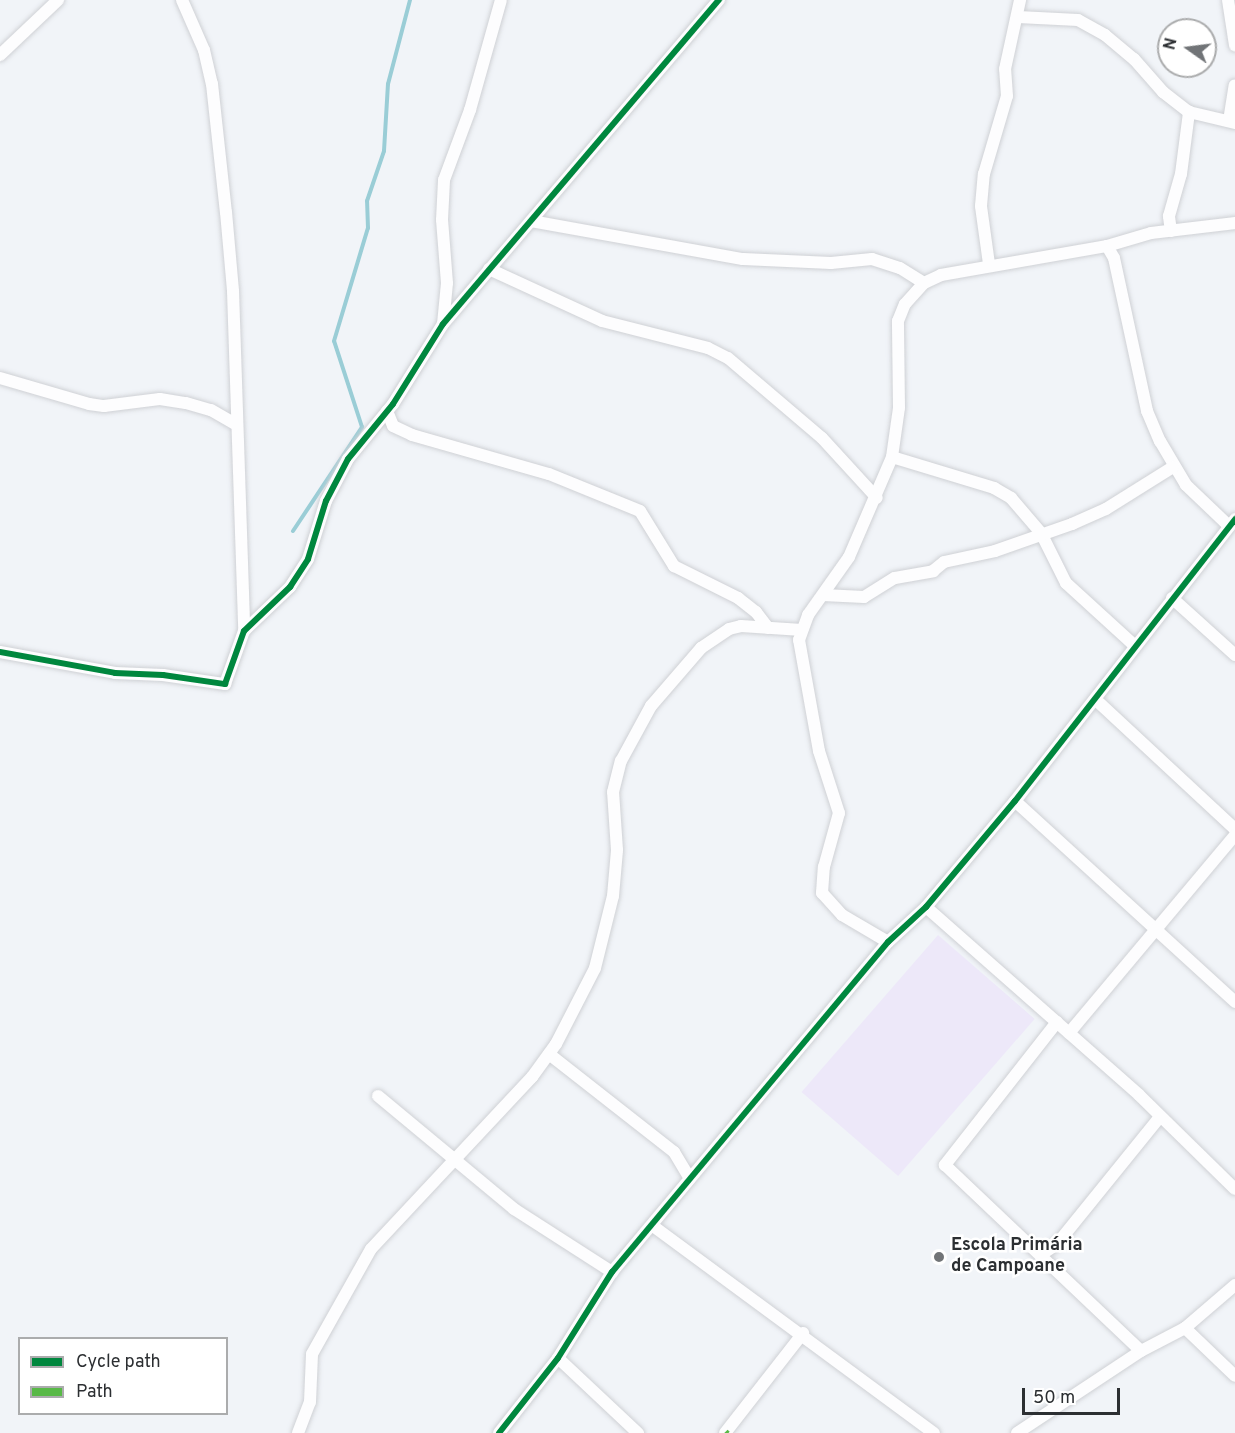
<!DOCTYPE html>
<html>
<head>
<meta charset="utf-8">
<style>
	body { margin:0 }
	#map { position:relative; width:1235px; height:1433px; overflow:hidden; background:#f1f4f8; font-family:Overpass,sans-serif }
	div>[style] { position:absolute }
	.green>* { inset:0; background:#ede8f9; transform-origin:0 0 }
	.stream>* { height:4px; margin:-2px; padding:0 2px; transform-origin:2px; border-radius:2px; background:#9acdd6 }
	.roads { filter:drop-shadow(0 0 2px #cfd1d5) drop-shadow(0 0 2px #cfd1d5) }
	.minor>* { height:12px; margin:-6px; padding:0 6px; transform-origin:6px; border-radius:6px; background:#fdfdfe }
	.quiet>* { height:4.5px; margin-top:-2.25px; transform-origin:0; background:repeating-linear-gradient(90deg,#58b947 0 9px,transparent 0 13.5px) }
	.cycleway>* { height:6px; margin:-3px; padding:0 3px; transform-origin:3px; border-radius:3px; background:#00873e }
	.dots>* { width:16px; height:16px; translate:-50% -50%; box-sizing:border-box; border:3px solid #fff; border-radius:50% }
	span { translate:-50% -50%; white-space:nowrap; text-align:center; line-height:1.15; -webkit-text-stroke:5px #fff; paint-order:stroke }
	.poi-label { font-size:18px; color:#2c2f32; font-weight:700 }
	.left { translate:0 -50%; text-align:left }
	.legend { position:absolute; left:18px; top:1337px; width:210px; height:78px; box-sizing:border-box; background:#fff; border:2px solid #abacad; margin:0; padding:8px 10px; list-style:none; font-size:18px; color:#2c2f32 }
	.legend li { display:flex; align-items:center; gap:12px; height:30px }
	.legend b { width:30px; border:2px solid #abacad }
	.north { position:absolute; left:1157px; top:18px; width:60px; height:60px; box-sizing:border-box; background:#fff; border:2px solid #abacad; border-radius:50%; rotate:284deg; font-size:16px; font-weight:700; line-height:24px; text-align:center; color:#2c2f32 }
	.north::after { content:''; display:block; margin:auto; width:21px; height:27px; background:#717477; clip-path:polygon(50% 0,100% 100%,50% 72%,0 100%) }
	.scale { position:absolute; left:1022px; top:1388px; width:98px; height:27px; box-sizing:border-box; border:3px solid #2c2f32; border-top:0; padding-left:8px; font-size:18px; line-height:21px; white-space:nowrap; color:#2c2f32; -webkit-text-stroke:4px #fff; paint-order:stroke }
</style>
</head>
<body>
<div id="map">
	<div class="green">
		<div style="left:938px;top:935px;width:128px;height:208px;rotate:41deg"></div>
	</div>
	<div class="stream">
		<div style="left:293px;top:531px;width:125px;rotate:-56.4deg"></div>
		<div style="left:362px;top:427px;width:90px;rotate:-108deg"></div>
		<div style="left:334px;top:341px;width:118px;rotate:-73.3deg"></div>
		<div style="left:368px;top:228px;width:27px;rotate:-92deg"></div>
		<div style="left:367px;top:201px;width:53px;rotate:-71.2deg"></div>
		<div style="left:384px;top:151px;width:67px;rotate:-86.6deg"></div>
		<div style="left:388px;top:84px;width:87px;rotate:-75.3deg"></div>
	</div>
	<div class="roads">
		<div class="minor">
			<div style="left:182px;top:0;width:55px;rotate:66.3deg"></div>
			<div style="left:204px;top:50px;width:35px;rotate:77deg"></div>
			<div style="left:212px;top:84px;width:129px;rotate:83.8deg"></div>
			<div style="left:226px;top:212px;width:79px;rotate:84.9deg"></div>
			<div style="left:233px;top:291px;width:340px;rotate:88.1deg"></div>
			<div style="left:1228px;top:0;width:46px;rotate:81.2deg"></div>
			<div style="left:1018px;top:17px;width:60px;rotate:2.9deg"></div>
			<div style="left:1078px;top:20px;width:31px;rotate:29deg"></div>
			<div style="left:1105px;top:35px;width:38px;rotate:40deg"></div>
			<div style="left:1134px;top:59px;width:44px;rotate:48.7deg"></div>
			<div style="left:1163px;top:92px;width:33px;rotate:38deg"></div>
			<div style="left:1189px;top:112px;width:47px;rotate:13.4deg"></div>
			<div style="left:0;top:55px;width:80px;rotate:-43.5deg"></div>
			<div style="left:1229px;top:121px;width:36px;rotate:-81deg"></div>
			<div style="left:531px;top:221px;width:215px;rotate:10.2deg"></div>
			<div style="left:743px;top:259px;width:88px;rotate:2.6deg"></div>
			<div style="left:831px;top:263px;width:41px;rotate:-5.6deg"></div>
			<div style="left:872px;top:259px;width:29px;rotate:18deg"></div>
			<div style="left:900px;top:268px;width:28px;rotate:32deg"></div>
			<div style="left:1171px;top:231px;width:15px;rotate:-98deg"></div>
			<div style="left:1169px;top:216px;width:44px;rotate:-74.1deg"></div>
			<div style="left:1181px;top:174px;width:63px;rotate:-82.6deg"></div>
			<div style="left:1107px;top:246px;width:14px;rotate:60deg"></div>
			<div style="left:1114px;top:258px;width:157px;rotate:77.8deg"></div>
			<div style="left:1147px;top:411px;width:33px;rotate:67deg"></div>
			<div style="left:1160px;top:441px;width:51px;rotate:59.4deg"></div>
			<div style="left:1186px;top:485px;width:59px;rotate:43.6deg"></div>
			<div style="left:989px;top:264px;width:59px;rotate:-97.9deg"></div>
			<div style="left:981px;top:206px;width:32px;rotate:-85deg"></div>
			<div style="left:984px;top:174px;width:81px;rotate:-73.6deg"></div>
			<div style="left:1007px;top:96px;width:27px;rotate:-94deg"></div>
			<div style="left:1005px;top:69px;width:71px;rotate:-77.7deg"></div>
			<div style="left:489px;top:269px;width:124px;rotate:24.7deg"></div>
			<div style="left:602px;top:321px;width:109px;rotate:14.3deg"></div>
			<div style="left:708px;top:348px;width:22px;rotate:27deg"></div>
			<div style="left:728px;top:358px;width:123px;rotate:40.4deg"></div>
			<div style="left:822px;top:438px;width:81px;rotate:47.5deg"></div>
			<div style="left:443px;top:324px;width:41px;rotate:-84.4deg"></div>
			<div style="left:447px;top:283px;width:63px;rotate:-94.5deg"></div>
			<div style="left:442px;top:220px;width:40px;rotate:-87.1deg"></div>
			<div style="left:444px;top:180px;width:75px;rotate:-69.6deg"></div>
			<div style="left:470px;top:110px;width:114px;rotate:-74.3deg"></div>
			<div style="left:0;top:378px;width:93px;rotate:16.3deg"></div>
			<div style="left:89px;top:404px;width:15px;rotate:8deg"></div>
			<div style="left:104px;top:406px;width:56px;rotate:-7.1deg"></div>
			<div style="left:160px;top:399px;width:26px;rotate:9deg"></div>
			<div style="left:186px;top:403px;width:26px;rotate:16deg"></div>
			<div style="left:211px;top:410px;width:28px;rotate:30deg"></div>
			<div style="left:387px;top:411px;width:16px;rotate:68deg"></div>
			<div style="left:393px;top:426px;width:21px;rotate:25deg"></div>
			<div style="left:412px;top:435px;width:142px;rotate:15.9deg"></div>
			<div style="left:549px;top:474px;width:98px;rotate:22.1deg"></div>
			<div style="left:640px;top:511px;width:65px;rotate:58.3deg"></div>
			<div style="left:674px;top:566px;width:72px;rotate:26.6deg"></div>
			<div style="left:738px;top:598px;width:23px;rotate:38deg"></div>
			<div style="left:756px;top:612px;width:20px;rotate:53deg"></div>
			<div style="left:892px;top:457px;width:107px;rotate:16.9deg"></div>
			<div style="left:994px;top:488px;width:20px;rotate:30deg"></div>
			<div style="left:1011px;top:498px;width:46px;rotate:49.4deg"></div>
			<div style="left:1041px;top:533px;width:56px;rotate:63.4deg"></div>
			<div style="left:1066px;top:583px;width:92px;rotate:42.4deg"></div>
			<div style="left:823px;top:595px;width:41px;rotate:2.8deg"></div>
			<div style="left:864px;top:597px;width:36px;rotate:-32deg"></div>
			<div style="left:895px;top:578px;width:39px;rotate:-10deg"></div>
			<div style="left:933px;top:571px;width:14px;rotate:-39deg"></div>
			<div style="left:944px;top:562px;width:52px;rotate:-12.2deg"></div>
			<div style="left:995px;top:551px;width:82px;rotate:-19.3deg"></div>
			<div style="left:1072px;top:524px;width:37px;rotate:-24deg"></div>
			<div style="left:1106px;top:509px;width:79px;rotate:-32.1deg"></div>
			<div style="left:1172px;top:598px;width:85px;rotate:42.1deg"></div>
			<div style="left:0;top:652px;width:117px;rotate:10.3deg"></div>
			<div style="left:115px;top:673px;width:48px;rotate:2.4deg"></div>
			<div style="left:163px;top:675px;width:63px;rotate:8.3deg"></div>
			<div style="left:225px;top:684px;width:56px;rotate:-70.3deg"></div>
			<div style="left:244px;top:631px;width:64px;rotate:-43.7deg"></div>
			<div style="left:290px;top:587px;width:33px;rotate:-57deg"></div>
			<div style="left:308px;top:559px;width:61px;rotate:-72.8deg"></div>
			<div style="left:326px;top:501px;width:47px;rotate:-62.4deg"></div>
			<div style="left:348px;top:459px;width:71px;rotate:-50.7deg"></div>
			<div style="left:393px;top:404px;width:94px;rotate:-58deg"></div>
			<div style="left:443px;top:324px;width:426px;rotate:-49.6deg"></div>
			<div style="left:1095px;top:699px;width:191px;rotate:42.9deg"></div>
			<div style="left:1015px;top:801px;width:298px;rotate:42.4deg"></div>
			<div style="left:926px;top:907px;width:284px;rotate:41.4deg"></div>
			<div style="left:1139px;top:1095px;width:134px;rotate:44.4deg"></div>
			<div style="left:888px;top:942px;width:53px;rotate:-149.6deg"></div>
			<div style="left:842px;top:915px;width:30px;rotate:-132deg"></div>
			<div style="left:822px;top:893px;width:26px;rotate:-86deg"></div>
			<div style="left:824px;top:867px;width:56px;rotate:-74.5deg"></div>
			<div style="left:839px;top:813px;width:65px;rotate:-107.9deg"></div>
			<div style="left:819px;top:751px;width:113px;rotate:-100.2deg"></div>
			<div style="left:799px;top:640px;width:27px;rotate:-70deg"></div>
			<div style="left:808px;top:615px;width:71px;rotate:-54.7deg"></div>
			<div style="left:849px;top:557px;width:109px;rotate:-66.7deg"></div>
			<div style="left:892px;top:457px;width:49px;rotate:-81.9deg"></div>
			<div style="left:899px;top:408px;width:87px;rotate:-90.7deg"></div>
			<div style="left:898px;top:321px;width:18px;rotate:-68deg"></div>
			<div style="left:905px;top:304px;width:28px;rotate:-48deg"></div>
			<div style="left:924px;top:283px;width:19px;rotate:-25deg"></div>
			<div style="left:941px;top:275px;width:169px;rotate:-9.9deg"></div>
			<div style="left:1107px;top:246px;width:46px;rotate:-16.5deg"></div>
			<div style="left:1151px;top:233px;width:85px;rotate:-6.8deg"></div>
			<div style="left:1057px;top:1022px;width:182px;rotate:128.1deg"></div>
			<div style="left:945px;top:1165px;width:270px;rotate:43.5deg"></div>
			<div style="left:1069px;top:1033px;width:258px;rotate:-50deg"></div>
			<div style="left:549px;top:1054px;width:159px;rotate:38.1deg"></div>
			<div style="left:674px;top:1152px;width:31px;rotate:59deg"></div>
			<div style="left:378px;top:1096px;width:177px;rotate:39.7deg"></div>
			<div style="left:514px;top:1209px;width:117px;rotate:32.7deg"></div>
			<div style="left:653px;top:1226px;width:349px;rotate:36.4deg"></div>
			<div style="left:1042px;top:1254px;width:18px;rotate:-34deg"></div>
			<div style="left:1057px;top:1244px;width:164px;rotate:-51deg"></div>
			<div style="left:1185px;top:1328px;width:69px;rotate:43.8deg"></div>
			<div style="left:558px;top:1358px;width:110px;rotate:43.2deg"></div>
			<div style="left:298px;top:1433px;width:33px;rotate:-69deg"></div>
			<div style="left:310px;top:1402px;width:48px;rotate:-87.6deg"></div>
			<div style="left:312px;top:1354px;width:120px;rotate:-60.7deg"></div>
			<div style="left:371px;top:1249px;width:236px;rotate:-46.9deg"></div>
			<div style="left:532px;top:1077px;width:41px;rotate:-54deg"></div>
			<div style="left:556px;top:1044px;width:85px;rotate:-62.8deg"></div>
			<div style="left:595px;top:968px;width:74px;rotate:-76deg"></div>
			<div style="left:613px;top:896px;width:46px;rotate:-85deg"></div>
			<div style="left:617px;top:850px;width:58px;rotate:-93.9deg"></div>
			<div style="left:613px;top:792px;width:32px;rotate:-76deg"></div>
			<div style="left:621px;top:761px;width:63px;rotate:-61.4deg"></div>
			<div style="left:651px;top:706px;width:77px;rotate:-49.2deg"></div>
			<div style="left:701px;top:648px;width:34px;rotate:-34deg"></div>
			<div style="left:729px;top:629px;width:12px;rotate:-14deg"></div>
			<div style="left:741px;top:626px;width:61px;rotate:3.8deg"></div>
			<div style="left:499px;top:1433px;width:95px;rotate:-51.8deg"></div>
			<div style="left:558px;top:1358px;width:102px;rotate:-57.9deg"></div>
			<div style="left:612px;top:1272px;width:430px;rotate:-50.1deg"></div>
			<div style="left:888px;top:942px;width:52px;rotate:-42.6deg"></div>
			<div style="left:926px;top:907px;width:138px;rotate:-50deg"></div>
			<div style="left:1015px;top:801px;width:358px;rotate:-52deg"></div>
			<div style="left:725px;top:1433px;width:127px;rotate:-52deg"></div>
			<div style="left:1017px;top:1433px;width:149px;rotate:-33.5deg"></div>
			<div style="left:1141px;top:1351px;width:50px;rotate:-27.6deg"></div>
			<div style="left:1185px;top:1328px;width:66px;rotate:-40.7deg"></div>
		</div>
	</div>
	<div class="quiet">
		<div style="left:726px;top:1431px;width:3px;rotate:45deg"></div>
	</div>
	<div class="cycleway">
		<div style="left:0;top:652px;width:117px;rotate:10.3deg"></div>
		<div style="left:115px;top:673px;width:48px;rotate:2.4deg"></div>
		<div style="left:163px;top:675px;width:63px;rotate:8.3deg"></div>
		<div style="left:225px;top:684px;width:56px;rotate:-70.3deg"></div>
		<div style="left:244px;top:631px;width:64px;rotate:-43.7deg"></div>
		<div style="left:290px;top:587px;width:33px;rotate:-57deg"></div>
		<div style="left:308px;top:559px;width:61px;rotate:-72.8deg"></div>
		<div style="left:326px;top:501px;width:47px;rotate:-62.4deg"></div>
		<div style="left:348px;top:459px;width:71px;rotate:-50.7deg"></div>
		<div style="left:393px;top:404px;width:94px;rotate:-58deg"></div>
		<div style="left:443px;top:324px;width:426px;rotate:-49.6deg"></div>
		<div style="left:499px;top:1433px;width:95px;rotate:-51.8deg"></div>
		<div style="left:558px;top:1358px;width:102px;rotate:-57.9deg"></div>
		<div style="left:612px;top:1272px;width:430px;rotate:-50.1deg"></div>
		<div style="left:888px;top:942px;width:52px;rotate:-42.6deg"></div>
		<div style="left:926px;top:907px;width:138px;rotate:-50deg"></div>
		<div style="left:1015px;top:801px;width:358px;rotate:-52deg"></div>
	</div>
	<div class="dots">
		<div style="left:939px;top:1257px;background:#717477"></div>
	</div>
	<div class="poi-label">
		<span class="left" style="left:951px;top:1257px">Escola Primária<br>de Campoane</span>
	</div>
	<ul class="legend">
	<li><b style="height:8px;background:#00873e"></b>Cycle path</li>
	<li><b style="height:8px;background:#58b947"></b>Path</li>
	</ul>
	<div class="north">N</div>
	<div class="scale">50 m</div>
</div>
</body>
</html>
